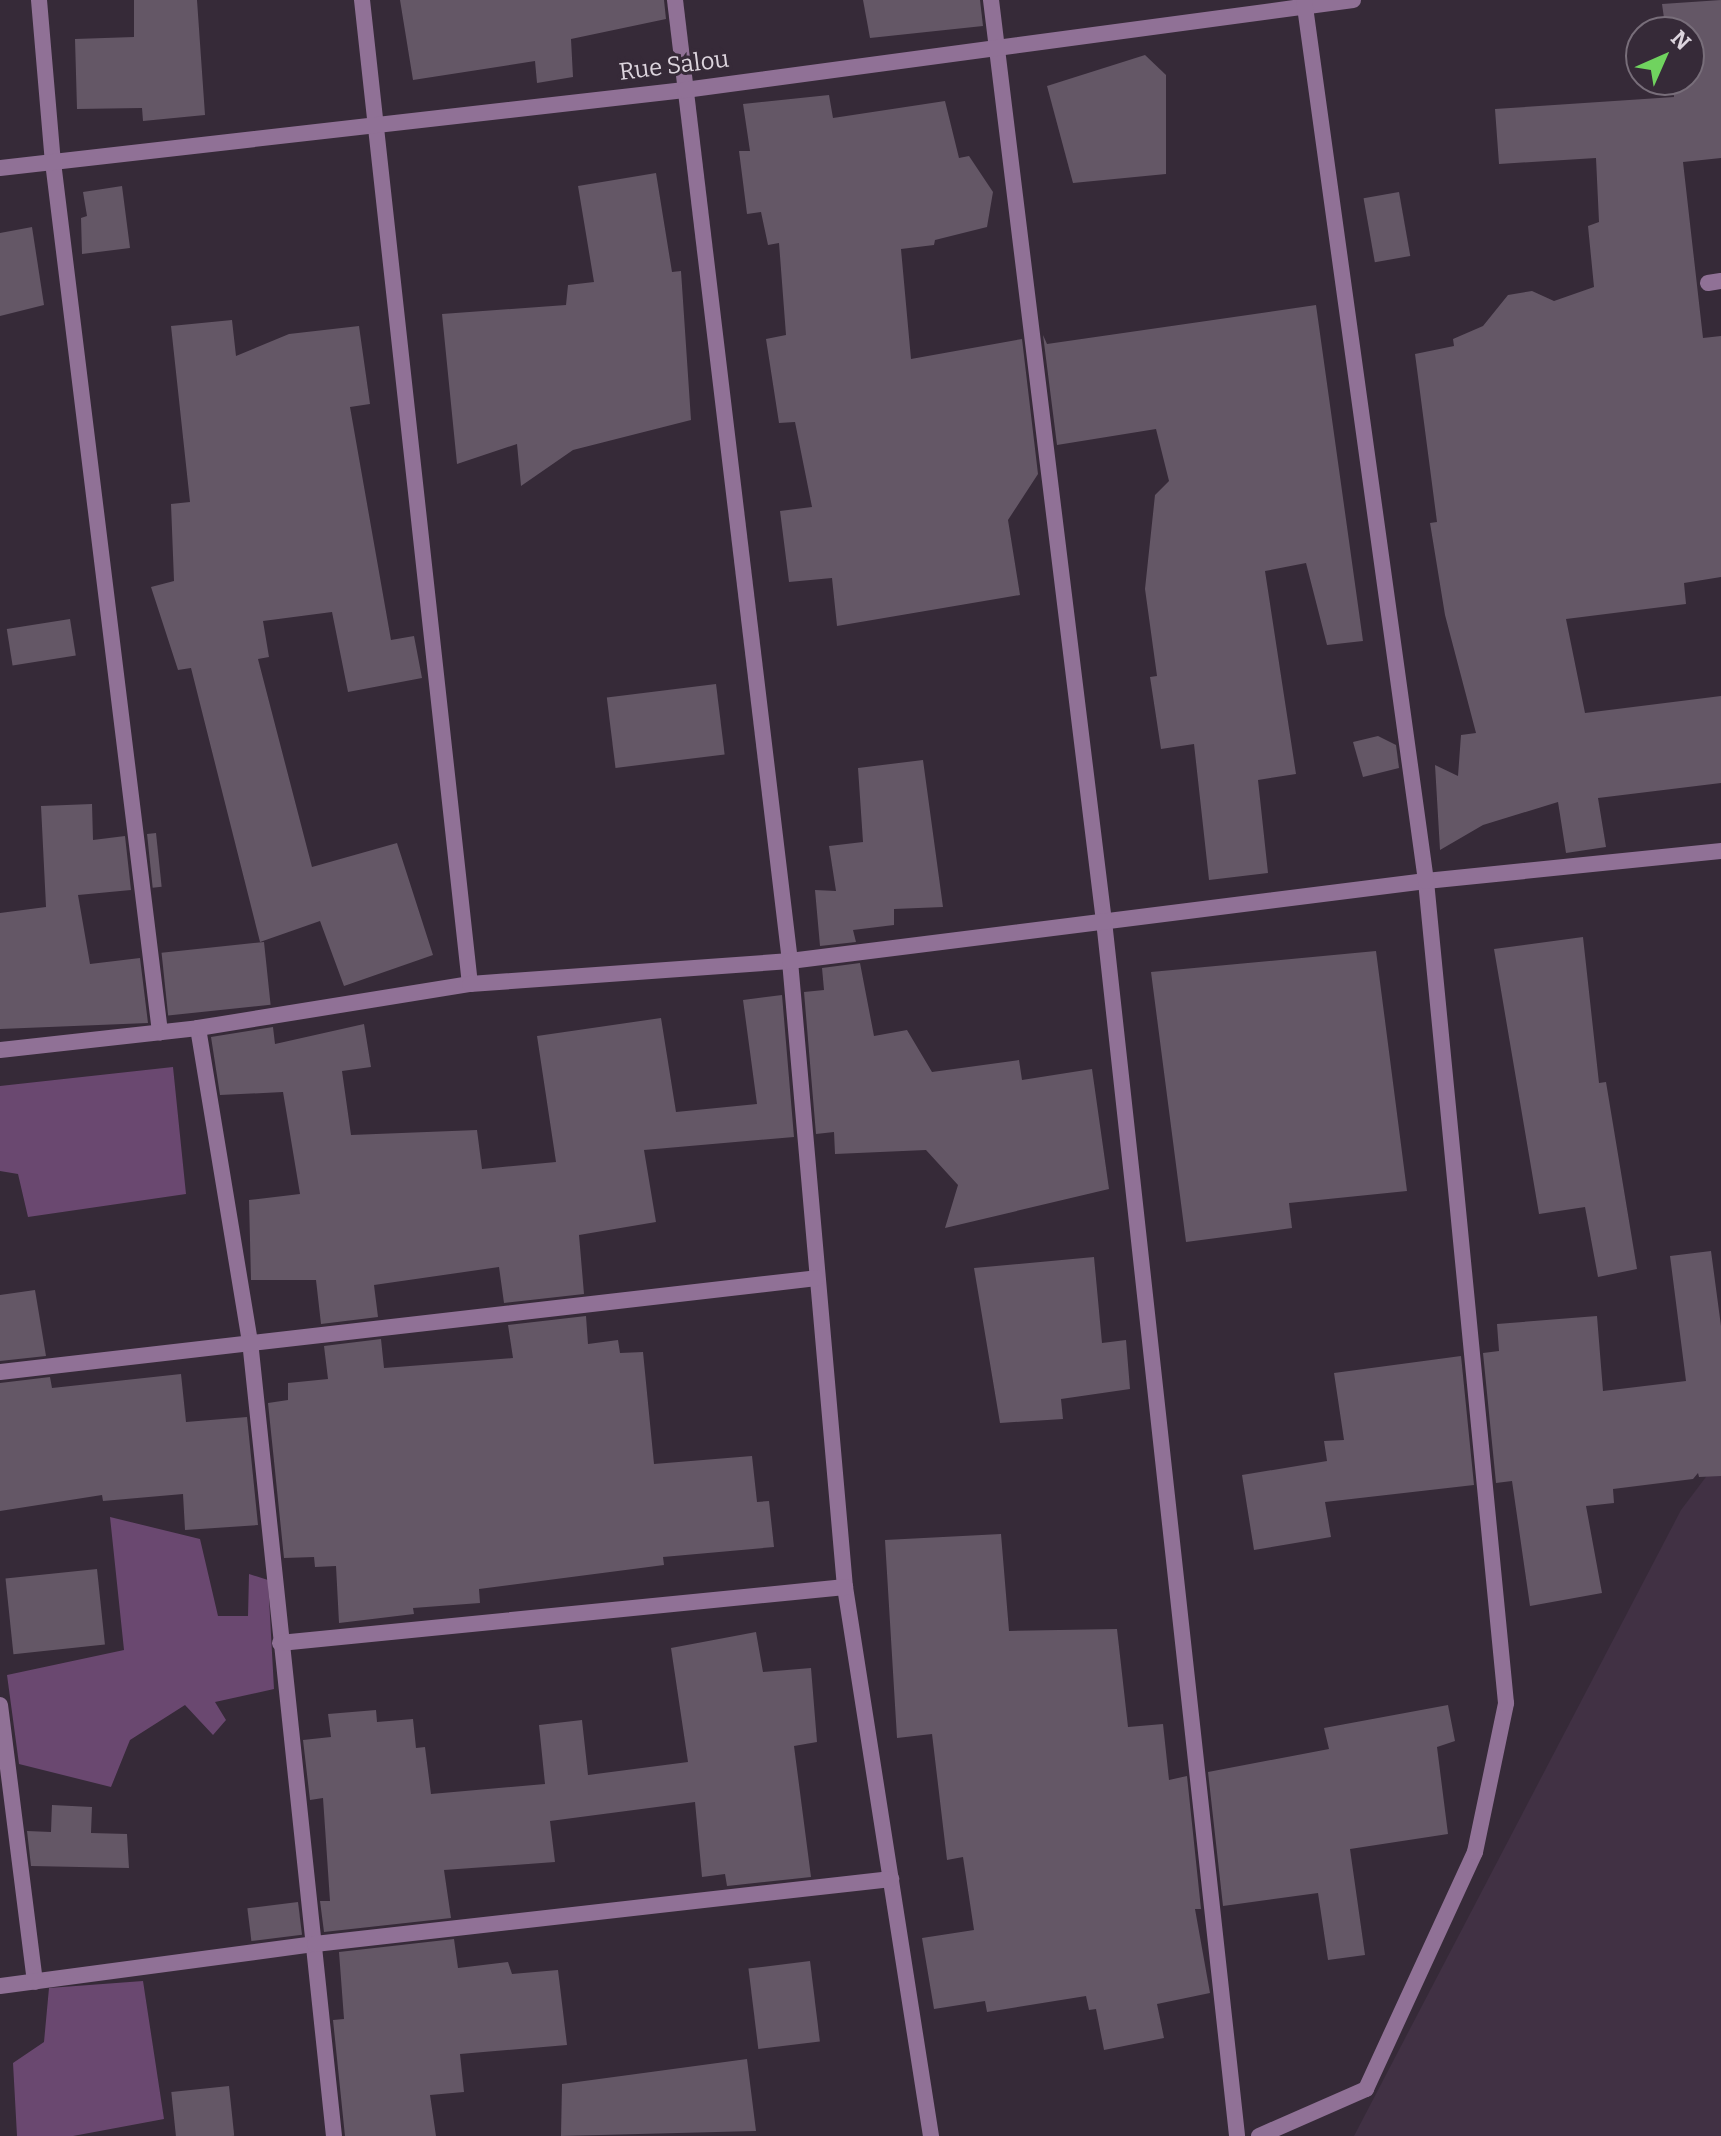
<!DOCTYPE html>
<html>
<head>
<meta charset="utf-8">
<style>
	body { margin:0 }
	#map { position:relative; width:1721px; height:2136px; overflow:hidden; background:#362a38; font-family:Bitter,serif }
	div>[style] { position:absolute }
	.built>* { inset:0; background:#413144 }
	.green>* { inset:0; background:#6a4870 }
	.building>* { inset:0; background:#645766; transform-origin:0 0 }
	.street>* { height:16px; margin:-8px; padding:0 8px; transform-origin:8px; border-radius:8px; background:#907196 }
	span { translate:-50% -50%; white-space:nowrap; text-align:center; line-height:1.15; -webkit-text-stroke:6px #362a38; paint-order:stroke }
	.street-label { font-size:24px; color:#dcd4dd }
	.north { position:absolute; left:1625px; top:16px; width:80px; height:80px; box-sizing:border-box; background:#362a38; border:2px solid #786e7a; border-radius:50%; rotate:45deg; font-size:22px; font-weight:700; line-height:32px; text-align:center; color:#dcd4dd }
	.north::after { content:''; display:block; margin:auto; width:28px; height:36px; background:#70d35f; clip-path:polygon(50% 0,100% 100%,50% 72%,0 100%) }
</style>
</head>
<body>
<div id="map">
	<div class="built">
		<div style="clip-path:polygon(1721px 1457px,1721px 2136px,1354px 2136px,1681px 1510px)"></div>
	</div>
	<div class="green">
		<div style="clip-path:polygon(173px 1067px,186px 1194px,28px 1217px,18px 1174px,0 1171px,0 1086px)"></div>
		<div style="clip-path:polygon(110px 1517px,200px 1539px,218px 1616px,248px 1616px,249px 1574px,268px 1580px,274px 1689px,215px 1702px,226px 1720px,213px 1735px,185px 1705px,130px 1740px,111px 1787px,19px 1764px,7px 1675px,124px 1650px)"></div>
		<div style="clip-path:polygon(143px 1981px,164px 2119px,73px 2136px,17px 2136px,13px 2063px,44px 2042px,49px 1988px)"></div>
	</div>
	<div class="building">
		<div style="clip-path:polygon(134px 0,197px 0,205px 115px,143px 121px,142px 108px,77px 109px,75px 39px,134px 37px)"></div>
		<div style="clip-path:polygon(400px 0,664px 0,666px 19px,571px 39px,573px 77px,537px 83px,535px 61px,413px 80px)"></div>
		<div style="clip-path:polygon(863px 0,980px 0,983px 26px,870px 38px)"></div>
		<div style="clip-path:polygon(1721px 0,1721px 158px,1683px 162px,1703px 338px,1721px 336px,1721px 577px,1684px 583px,1686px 604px,1566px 619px,1585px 713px,1721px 696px,1721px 783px,1598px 798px,1606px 847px,1566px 853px,1558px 802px,1483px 825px,1440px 850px,1435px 765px,1458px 776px,1461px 735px,1476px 733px,1445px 615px,1430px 523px,1437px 522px,1415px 354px,1454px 346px,1453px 339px,1483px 326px,1508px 295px,1532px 291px,1554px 301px,1594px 287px,1588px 226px,1599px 222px,1596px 158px,1499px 164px,1495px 109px,1674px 97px,1672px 80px,1689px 80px,1689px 32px,1666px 32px,1662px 4px)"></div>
		<div style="clip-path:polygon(1145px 55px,1166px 75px,1166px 174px,1073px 183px,1047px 86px)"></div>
		<div style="clip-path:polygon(829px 95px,833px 118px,945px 101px,959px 158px,969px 156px,993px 192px,987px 227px,935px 240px,934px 245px,901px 249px,911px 359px,1022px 339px,1038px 474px,1008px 520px,1020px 595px,837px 626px,832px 578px,789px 582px,780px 511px,812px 507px,795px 422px,779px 423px,766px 339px,786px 335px,779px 243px,768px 245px,761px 212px,747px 214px,739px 151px,750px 151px,743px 104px)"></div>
		<div style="clip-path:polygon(656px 173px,672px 272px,681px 271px,691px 420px,573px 450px,521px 486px,517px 444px,457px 464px,442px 314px,566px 305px,568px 285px,594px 282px,578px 186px)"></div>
		<div style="clip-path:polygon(122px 186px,130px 248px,82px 254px,81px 218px,87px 216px,83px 192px)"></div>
		<div style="left:1399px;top:192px;width:65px;height:36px;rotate:80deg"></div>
		<div style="clip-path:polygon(32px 227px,44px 305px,0 316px,0 233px)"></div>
		<div style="clip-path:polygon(1316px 305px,1363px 641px,1327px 645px,1306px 563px,1265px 571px,1296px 774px,1258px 780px,1268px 873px,1209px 880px,1194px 744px,1161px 749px,1150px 677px,1157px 676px,1145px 589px,1155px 495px,1169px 481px,1156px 429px,1057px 445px,1043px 335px,1047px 344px)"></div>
		<div style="clip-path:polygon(232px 320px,236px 356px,289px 334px,359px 326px,370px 404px,350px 407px,391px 640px,414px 636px,422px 678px,348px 692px,332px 612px,263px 621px,269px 657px,258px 659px,312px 867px,397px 843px,433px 955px,344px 986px,320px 921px,260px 942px,191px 668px,178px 670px,151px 587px,174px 581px,171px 504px,190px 502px,171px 326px)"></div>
		<div style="left:70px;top:619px;width:37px;height:64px;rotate:81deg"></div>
		<div style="left:716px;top:684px;width:71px;height:110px;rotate:83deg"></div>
		<div style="clip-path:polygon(1378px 736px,1396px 745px,1399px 768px,1363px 777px,1353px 742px)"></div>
		<div style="clip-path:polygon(923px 760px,943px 907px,894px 909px,894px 925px,853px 930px,856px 942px,820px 946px,815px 890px,836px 891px,829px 846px,863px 842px,858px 768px)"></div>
		<div style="clip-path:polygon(92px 804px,93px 840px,125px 836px,131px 890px,78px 895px,90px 964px,140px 958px,148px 1023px,0 1029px,0 913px,46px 907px,41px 806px)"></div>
		<div style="left:156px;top:833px;width:54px;height:9px;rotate:84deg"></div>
		<div style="clip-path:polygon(1583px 937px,1599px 1083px,1606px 1082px,1637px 1269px,1598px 1277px,1585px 1207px,1539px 1214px,1494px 949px)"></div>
		<div style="left:264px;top:942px;width:63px;height:103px;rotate:84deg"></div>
		<div style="clip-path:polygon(1376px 951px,1407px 1191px,1289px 1203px,1292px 1228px,1186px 1242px,1151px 972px)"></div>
		<div style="clip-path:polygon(860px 963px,874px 1036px,907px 1030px,932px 1072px,1019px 1060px,1022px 1080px,1092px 1069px,1109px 1189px,945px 1228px,958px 1185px,926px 1150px,835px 1154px,834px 1132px,816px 1134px,804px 992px,824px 990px,822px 968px)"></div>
		<div style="clip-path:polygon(782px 995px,794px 1137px,644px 1150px,656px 1222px,579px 1235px,584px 1294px,504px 1303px,499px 1267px,374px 1285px,378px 1317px,321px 1324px,316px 1280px,251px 1280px,249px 1200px,300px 1194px,283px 1092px,220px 1095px,211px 1037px,273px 1027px,275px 1044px,364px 1024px,371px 1067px,342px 1071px,351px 1135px,477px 1130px,482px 1169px,556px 1162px,537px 1036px,661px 1018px,676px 1112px,757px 1104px,743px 1000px)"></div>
		<div style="clip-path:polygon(1711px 1251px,1721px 1326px,1721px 1476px,1699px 1477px,1698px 1473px,1693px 1479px,1613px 1489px,1614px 1503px,1586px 1506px,1602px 1593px,1530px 1606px,1512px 1481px,1496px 1483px,1483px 1353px,1499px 1351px,1497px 1324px,1597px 1316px,1603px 1391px,1686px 1381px,1670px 1256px)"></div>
		<div style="clip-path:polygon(1094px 1257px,1102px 1343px,1126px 1340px,1130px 1389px,1061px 1399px,1063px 1419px,1000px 1423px,974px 1268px)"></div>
		<div style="clip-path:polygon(35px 1290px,46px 1356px,0 1361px,0 1295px)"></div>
		<div style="clip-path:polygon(586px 1316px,588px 1344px,618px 1340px,620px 1353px,643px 1352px,654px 1464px,752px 1456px,757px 1502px,769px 1501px,774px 1547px,663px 1557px,664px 1565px,479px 1589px,480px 1603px,413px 1608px,414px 1614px,339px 1623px,336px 1566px,315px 1567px,314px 1557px,284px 1558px,268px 1403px,288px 1400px,288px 1383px,328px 1379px,324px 1346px,381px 1339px,384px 1368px,513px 1358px,508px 1325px)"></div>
		<div style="clip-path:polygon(1461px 1356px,1474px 1485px,1325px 1502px,1331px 1537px,1254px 1550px,1242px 1475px,1327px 1461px,1324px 1441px,1344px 1440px,1334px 1373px)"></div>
		<div style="clip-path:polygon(181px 1374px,186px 1422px,247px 1417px,258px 1525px,185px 1530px,183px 1494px,103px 1501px,102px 1495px,0 1511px,0 1383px,50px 1377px,52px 1388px)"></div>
		<div style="clip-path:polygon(1001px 1534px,1009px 1631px,1117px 1629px,1128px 1727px,1163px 1724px,1169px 1780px,1187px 1776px,1201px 1909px,1195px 1909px,1210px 1993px,1157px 2004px,1164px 2038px,1104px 2050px,1096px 2009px,1089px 2010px,1086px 1996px,987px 2012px,985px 2001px,934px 2009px,922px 1938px,974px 1930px,963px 1857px,947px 1860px,932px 1734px,897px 1738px,885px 1540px)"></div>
		<div style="left:97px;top:1569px;width:76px;height:92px;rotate:84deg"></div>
		<div style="clip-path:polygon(756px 1632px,763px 1672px,811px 1668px,817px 1742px,794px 1746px,811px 1877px,727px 1886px,725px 1874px,702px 1877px,695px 1802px,550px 1821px,555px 1862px,444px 1870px,451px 1918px,324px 1932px,320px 1901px,330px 1901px,323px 1798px,310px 1800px,303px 1740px,331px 1737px,328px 1714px,376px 1710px,377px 1722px,413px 1719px,416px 1748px,425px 1747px,431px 1794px,545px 1784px,539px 1725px,582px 1720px,588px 1775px,688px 1762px,671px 1648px)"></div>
		<div style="clip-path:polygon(1448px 1705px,1455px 1741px,1437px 1747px,1448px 1834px,1350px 1849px,1365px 1955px,1328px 1960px,1318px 1893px,1223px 1906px,1208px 1772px,1329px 1749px,1324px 1728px)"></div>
		<div style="clip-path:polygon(52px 1805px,92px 1807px,91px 1833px,127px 1834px,129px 1868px,31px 1866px,27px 1831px,51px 1832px)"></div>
		<div style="left:298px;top:1902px;width:33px;height:51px;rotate:83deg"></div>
		<div style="clip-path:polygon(454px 1939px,458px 1968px,508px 1962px,512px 1974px,558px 1970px,567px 2045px,460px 2054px,464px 2092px,430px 2095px,436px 2136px,345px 2136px,333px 2020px,344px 2019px,339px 1952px)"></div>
		<div style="left:810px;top:1961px;width:81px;height:62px;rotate:83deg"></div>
		<div style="clip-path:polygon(747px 2059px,756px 2131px,561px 2136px,562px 2084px)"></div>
		<div style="left:229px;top:2086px;width:50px;height:58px;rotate:84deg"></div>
	</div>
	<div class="street">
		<div style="left:39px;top:0;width:163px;rotate:85.1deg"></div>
		<div style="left:53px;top:162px;width:877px;rotate:82.99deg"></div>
		<div style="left:362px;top:0;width:990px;rotate:83.74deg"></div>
		<div style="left:675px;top:0;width:968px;rotate:83.18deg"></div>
		<div style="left:790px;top:961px;width:628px;rotate:84.98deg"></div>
		<div style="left:845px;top:1587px;width:556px;rotate:81.1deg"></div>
		<div style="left:991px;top:0;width:928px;rotate:83.01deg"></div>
		<div style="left:1104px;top:921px;width:1222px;rotate:83.75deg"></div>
		<div style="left:0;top:168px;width:689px;rotate:-6.5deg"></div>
		<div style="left:685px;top:90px;width:674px;rotate:-7.67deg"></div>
		<div style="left:1708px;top:283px;width:13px;rotate:-9deg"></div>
		<div style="left:198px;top:1028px;width:317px;rotate:80.6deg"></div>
		<div style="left:250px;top:1341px;width:799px;rotate:83.97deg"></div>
		<div style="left:0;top:1050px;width:199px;rotate:-6.3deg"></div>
		<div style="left:198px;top:1028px;width:276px;rotate:-9.2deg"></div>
		<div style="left:470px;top:984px;width:321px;rotate:-4.1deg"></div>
		<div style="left:790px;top:961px;width:641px;rotate:-7.17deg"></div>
		<div style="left:1426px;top:881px;width:297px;rotate:-5.8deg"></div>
		<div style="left:0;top:1372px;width:822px;rotate:-6.56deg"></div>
		<div style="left:280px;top:1643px;width:568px;rotate:-5.66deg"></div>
		<div style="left:0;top:1705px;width:279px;rotate:82.8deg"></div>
		<div style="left:0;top:1986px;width:318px;rotate:-7.6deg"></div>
		<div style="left:315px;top:1944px;width:580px;rotate:-6.44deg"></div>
		<div style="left:1259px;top:2136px;width:117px;rotate:-23.7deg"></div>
		<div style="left:1366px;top:2089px;width:261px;rotate:-65.3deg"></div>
		<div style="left:1475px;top:1852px;width:152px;rotate:-78.2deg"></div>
		<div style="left:1506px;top:1703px;width:826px;rotate:-95.56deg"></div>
		<div style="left:1426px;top:881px;width:889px;rotate:-97.88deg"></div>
	</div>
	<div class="street-label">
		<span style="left:674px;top:66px;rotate:-7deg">Rue Salou</span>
	</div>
	<div class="north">N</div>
</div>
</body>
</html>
